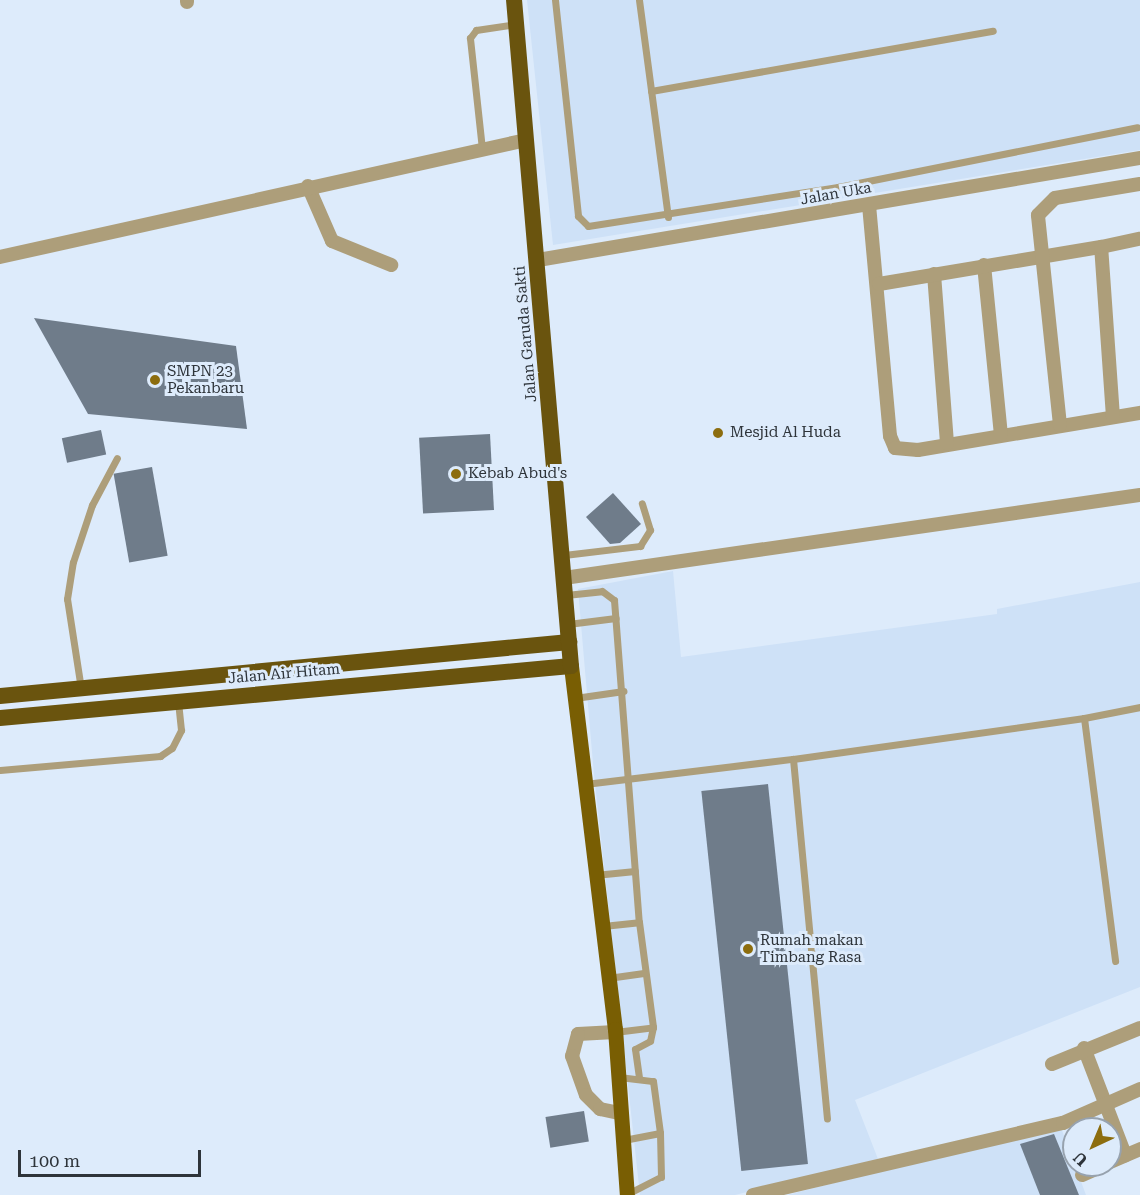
<!DOCTYPE html>
<html>
<head>
<meta charset="utf-8">
<style>
	body { margin:0 }
	#map { position:relative; width:1140px; height:1195px; overflow:hidden; background:#ddebfb; font-family:"Roboto Serif",serif }
	div>[style] { position:absolute }
	.built>* { inset:0; background:#cee1f7 }
	.building>* { inset:0; background:#6f7c8a; transform-origin:0 0 }
	.service>* { height:7px; margin:-3.5px; padding:0 3.5px; transform-origin:3.5px; border-radius:3.5px; background:#ad9e7a }
	.minor>* { height:14px; margin:-7px; padding:0 7px; transform-origin:7px; border-radius:7px; background:#ad9e7a }
	.primary>* { height:15px; margin:-7.5px; padding:0 7.5px; transform-origin:7.5px; border-radius:7.5px; background:#795e03 }
	.trunk>* { height:16px; margin:-8px; padding:0 8px; transform-origin:8px; border-radius:8px; background:#6a540e }
	.dots>* { width:16px; height:16px; translate:-50% -50%; box-sizing:border-box; border:3px solid #ddebfb; border-radius:50% }
	span { translate:-50% -50%; white-space:nowrap; text-align:center; line-height:1.15; -webkit-text-stroke:6px #ddebfb; paint-order:stroke }
	.street-label { font-size:15px; color:#2e343a }
	.poi-label { font-size:15px; color:#2e343a }
	.left { translate:0 -50%; text-align:left }
	.north { position:absolute; left:1062px; top:1117px; width:60px; height:60px; box-sizing:border-box; background:#ddebfb; border:2px solid #97a2ae; border-radius:50%; rotate:224deg; font-size:16px; font-weight:700; line-height:24px; text-align:center; color:#2e343a }
	.north::after { content:''; display:block; margin:auto; width:21px; height:27px; background:#8c6d0f; clip-path:polygon(50% 0,100% 100%,50% 72%,0 100%) }
	.scale { position:absolute; left:18px; top:1150px; width:183px; height:27px; box-sizing:border-box; border:3px solid #2e343a; border-top:0; padding-left:8px; font-size:18px; line-height:21px; white-space:nowrap; color:#2e343a; -webkit-text-stroke:4px #ddebfb; paint-order:stroke }
</style>
</head>
<body>
<div id="map">
	<div class="built">
		<div style="clip-path:polygon(527px 0,1140px 0,1140px 150px,553px 245px)"></div>
		<div style="clip-path:polygon(673px 571px,681px 657px,997px 614px,997px 609px,1140px 582px,1140px 987px,855px 1100px,878px 1159px,735px 1195px,640px 1195px,594px 775px,578px 589px)"></div>
		<div style="clip-path:polygon(1060px 1125px,1086px 1195px,787px 1195px)"></div>
	</div>
	<div class="building">
		<div style="clip-path:polygon(34px 318px,236px 346px,247px 429px,88px 414px)"></div>
		<div style="left:101px;top:430px;width:25px;height:40px;rotate:78deg"></div>
		<div style="left:490px;top:434px;width:76px;height:71px;rotate:87deg"></div>
		<div style="left:152px;top:467px;width:90px;height:39px;rotate:80deg"></div>
		<div style="clip-path:polygon(613px 493px,641px 524px,620px 543px,610px 544px,586px 517px)"></div>
		<div style="left:768px;top:784px;width:382px;height:67px;rotate:84deg"></div>
		<div style="left:584px;top:1111px;width:31px;height:39px;rotate:81deg"></div>
		<div style="clip-path:polygon(1054px 1134px,1079px 1195px,1040px 1195px,1020px 1144px)"></div>
	</div>
	<div class="service">
		<div style="left:555px;top:0;width:217px;rotate:83.9deg"></div>
		<div style="left:578px;top:216px;width:14px;rotate:45deg"></div>
		<div style="left:588px;top:226px;width:253px;rotate:-8.9deg"></div>
		<div style="left:838px;top:187px;width:305px;rotate:-11.3deg"></div>
		<div style="left:639px;top:0;width:219px;rotate:82.4deg"></div>
		<div style="left:651px;top:91px;width:347px;rotate:-10deg"></div>
		<div style="left:482px;top:149px;width:112px;rotate:-96.2deg"></div>
		<div style="left:470px;top:38px;width:10px;rotate:-53deg"></div>
		<div style="left:476px;top:30px;width:40px;rotate:-8.5deg"></div>
		<div style="left:564px;top:555px;width:77px;rotate:-6.8deg"></div>
		<div style="left:640px;top:546px;width:19px;rotate:-58deg"></div>
		<div style="left:650px;top:530px;width:28px;rotate:-107deg"></div>
		<div style="left:566px;top:595px;width:36px;rotate:-6deg"></div>
		<div style="left:602px;top:591px;width:15px;rotate:37deg"></div>
		<div style="left:614px;top:600px;width:323px;rotate:85.6deg"></div>
		<div style="left:639px;top:922px;width:106px;rotate:82.4deg"></div>
		<div style="left:653px;top:1027px;width:14px;rotate:102deg"></div>
		<div style="left:650px;top:1041px;width:17px;rotate:152deg"></div>
		<div style="left:635px;top:1049px;width:29px;rotate:82deg"></div>
		<div style="left:568px;top:624px;width:48px;rotate:-7.1deg"></div>
		<div style="left:81px;top:689px;width:91px;rotate:-98.8deg"></div>
		<div style="left:67px;top:599px;width:37px;rotate:-81deg"></div>
		<div style="left:73px;top:562px;width:60px;rotate:-71.6deg"></div>
		<div style="left:92px;top:505px;width:53px;rotate:-62deg"></div>
		<div style="left:575px;top:698px;width:49px;rotate:-8.3deg"></div>
		<div style="left:1084px;top:718px;width:57px;rotate:-11.1deg"></div>
		<div style="left:793px;top:759px;width:294px;rotate:-8deg"></div>
		<div style="left:1084px;top:718px;width:245px;rotate:82.7deg"></div>
		<div style="left:0;top:770px;width:161px;rotate:-5deg"></div>
		<div style="left:160px;top:756px;width:14px;rotate:-34deg"></div>
		<div style="left:172px;top:748px;width:20px;rotate:-63deg"></div>
		<div style="left:181px;top:730px;width:28px;rotate:-96deg"></div>
		<div style="left:585px;top:784px;width:209px;rotate:-6.9deg"></div>
		<div style="left:793px;top:759px;width:361px;rotate:84.6deg"></div>
		<div style="left:595px;top:875px;width:40px;rotate:-5.7deg"></div>
		<div style="left:603px;top:926px;width:36px;rotate:-6deg"></div>
		<div style="left:608px;top:978px;width:36px;rotate:-8deg"></div>
		<div style="left:615px;top:1032px;width:38px;rotate:-7deg"></div>
		<div style="left:619px;top:1077px;width:34px;rotate:7deg"></div>
		<div style="left:653px;top:1081px;width:52px;rotate:82.3deg"></div>
		<div style="left:660px;top:1133px;width:37px;rotate:169deg"></div>
		<div style="left:627px;top:1194px;width:38px;rotate:-27deg"></div>
		<div style="left:661px;top:1177px;width:44px;rotate:-91.3deg"></div>
	</div>
	<div class="minor">
		<div style="left:187px;top:0;width:2px;rotate:90deg"></div>
		<div style="left:308px;top:186px;width:60px;rotate:66.4deg"></div>
		<div style="left:332px;top:241px;width:64px;rotate:22.1deg"></div>
		<div style="left:869px;top:205px;width:232px;rotate:84.8deg"></div>
		<div style="left:890px;top:436px;width:13px;rotate:67deg"></div>
		<div style="left:895px;top:448px;width:23px;rotate:5deg"></div>
		<div style="left:918px;top:450px;width:225px;rotate:-9.5deg"></div>
		<div style="left:0;top:257px;width:539px;rotate:-12.54deg"></div>
		<div style="left:538px;top:260px;width:611px;rotate:-9.62deg"></div>
		<div style="left:984px;top:265px;width:170px;rotate:84.3deg"></div>
		<div style="left:934px;top:274px;width:170px;rotate:85.6deg"></div>
		<div style="left:879px;top:284px;width:225px;rotate:-9.5deg"></div>
		<div style="left:1113px;top:417px;width:170px;rotate:-94deg"></div>
		<div style="left:1101px;top:247px;width:40px;rotate:-12deg"></div>
		<div style="left:1060px;top:425px;width:211px;rotate:-96deg"></div>
		<div style="left:1038px;top:215px;width:24px;rotate:-45deg"></div>
		<div style="left:1055px;top:198px;width:86px;rotate:-9.4deg"></div>
		<div style="left:564px;top:578px;width:582px;rotate:-8.2deg"></div>
		<div style="left:615px;top:1032px;width:37px;rotate:177deg"></div>
		<div style="left:578px;top:1034px;width:23px;rotate:105deg"></div>
		<div style="left:572px;top:1056px;width:41px;rotate:70.3deg"></div>
		<div style="left:586px;top:1095px;width:20px;rotate:45deg"></div>
		<div style="left:600px;top:1109px;width:19px;rotate:12deg"></div>
		<div style="left:1084px;top:1048px;width:115px;rotate:69deg"></div>
		<div style="left:1052px;top:1064px;width:95px;rotate:-22.2deg"></div>
		<div style="left:1110px;top:1162px;width:33px;rotate:-23deg"></div>
		<div style="left:1082px;top:1175px;width:24px;rotate:-24deg"></div>
		<div style="left:753px;top:1195px;width:318px;rotate:-13.1deg"></div>
		<div style="left:1063px;top:1123px;width:84px;rotate:-23.8deg"></div>
	</div>
	<div class="primary">
		<div style="left:571px;top:666px;width:366px;rotate:83.1deg"></div>
		<div style="left:615px;top:1029px;width:166px;rotate:85.9deg"></div>
	</div>
	<div class="trunk">
		<div style="left:0;top:696px;width:572px;rotate:-5.42deg"></div>
		<div style="left:0;top:718px;width:573px;rotate:-5.2deg"></div>
		<div style="left:571px;top:666px;width:668px;rotate:-94.89deg"></div>
	</div>
	<div class="dots">
		<div style="left:155px;top:380px;background:#8c6d0f"></div>
		<div style="left:718px;top:433px;background:#8c6d0f"></div>
		<div style="left:456px;top:474px;background:#8c6d0f"></div>
		<div style="left:748px;top:949px;background:#8c6d0f"></div>
	</div>
	<div class="street-label">
		<span style="left:836px;top:194px;rotate:-10deg">Jalan Uka</span>
		<span style="left:526px;top:334px;rotate:-95deg">Jalan Garuda Sakti</span>
		<span style="left:284px;top:674px;rotate:-5deg">Jalan Air Hitam</span>
	</div>
	<div class="poi-label">
		<span class="left" style="left:167px;top:380px">SMPN 23<br>Pekanbaru</span>
		<span class="left" style="left:730px;top:433px">Mesjid Al Huda</span>
		<span class="left" style="left:468px;top:474px">Kebab Abud's</span>
		<span class="left" style="left:760px;top:949px">Rumah makan<br>Timbang Rasa</span>
	</div>
	<div class="north">U</div>
	<div class="scale">100 m</div>
</div>
</body>
</html>
